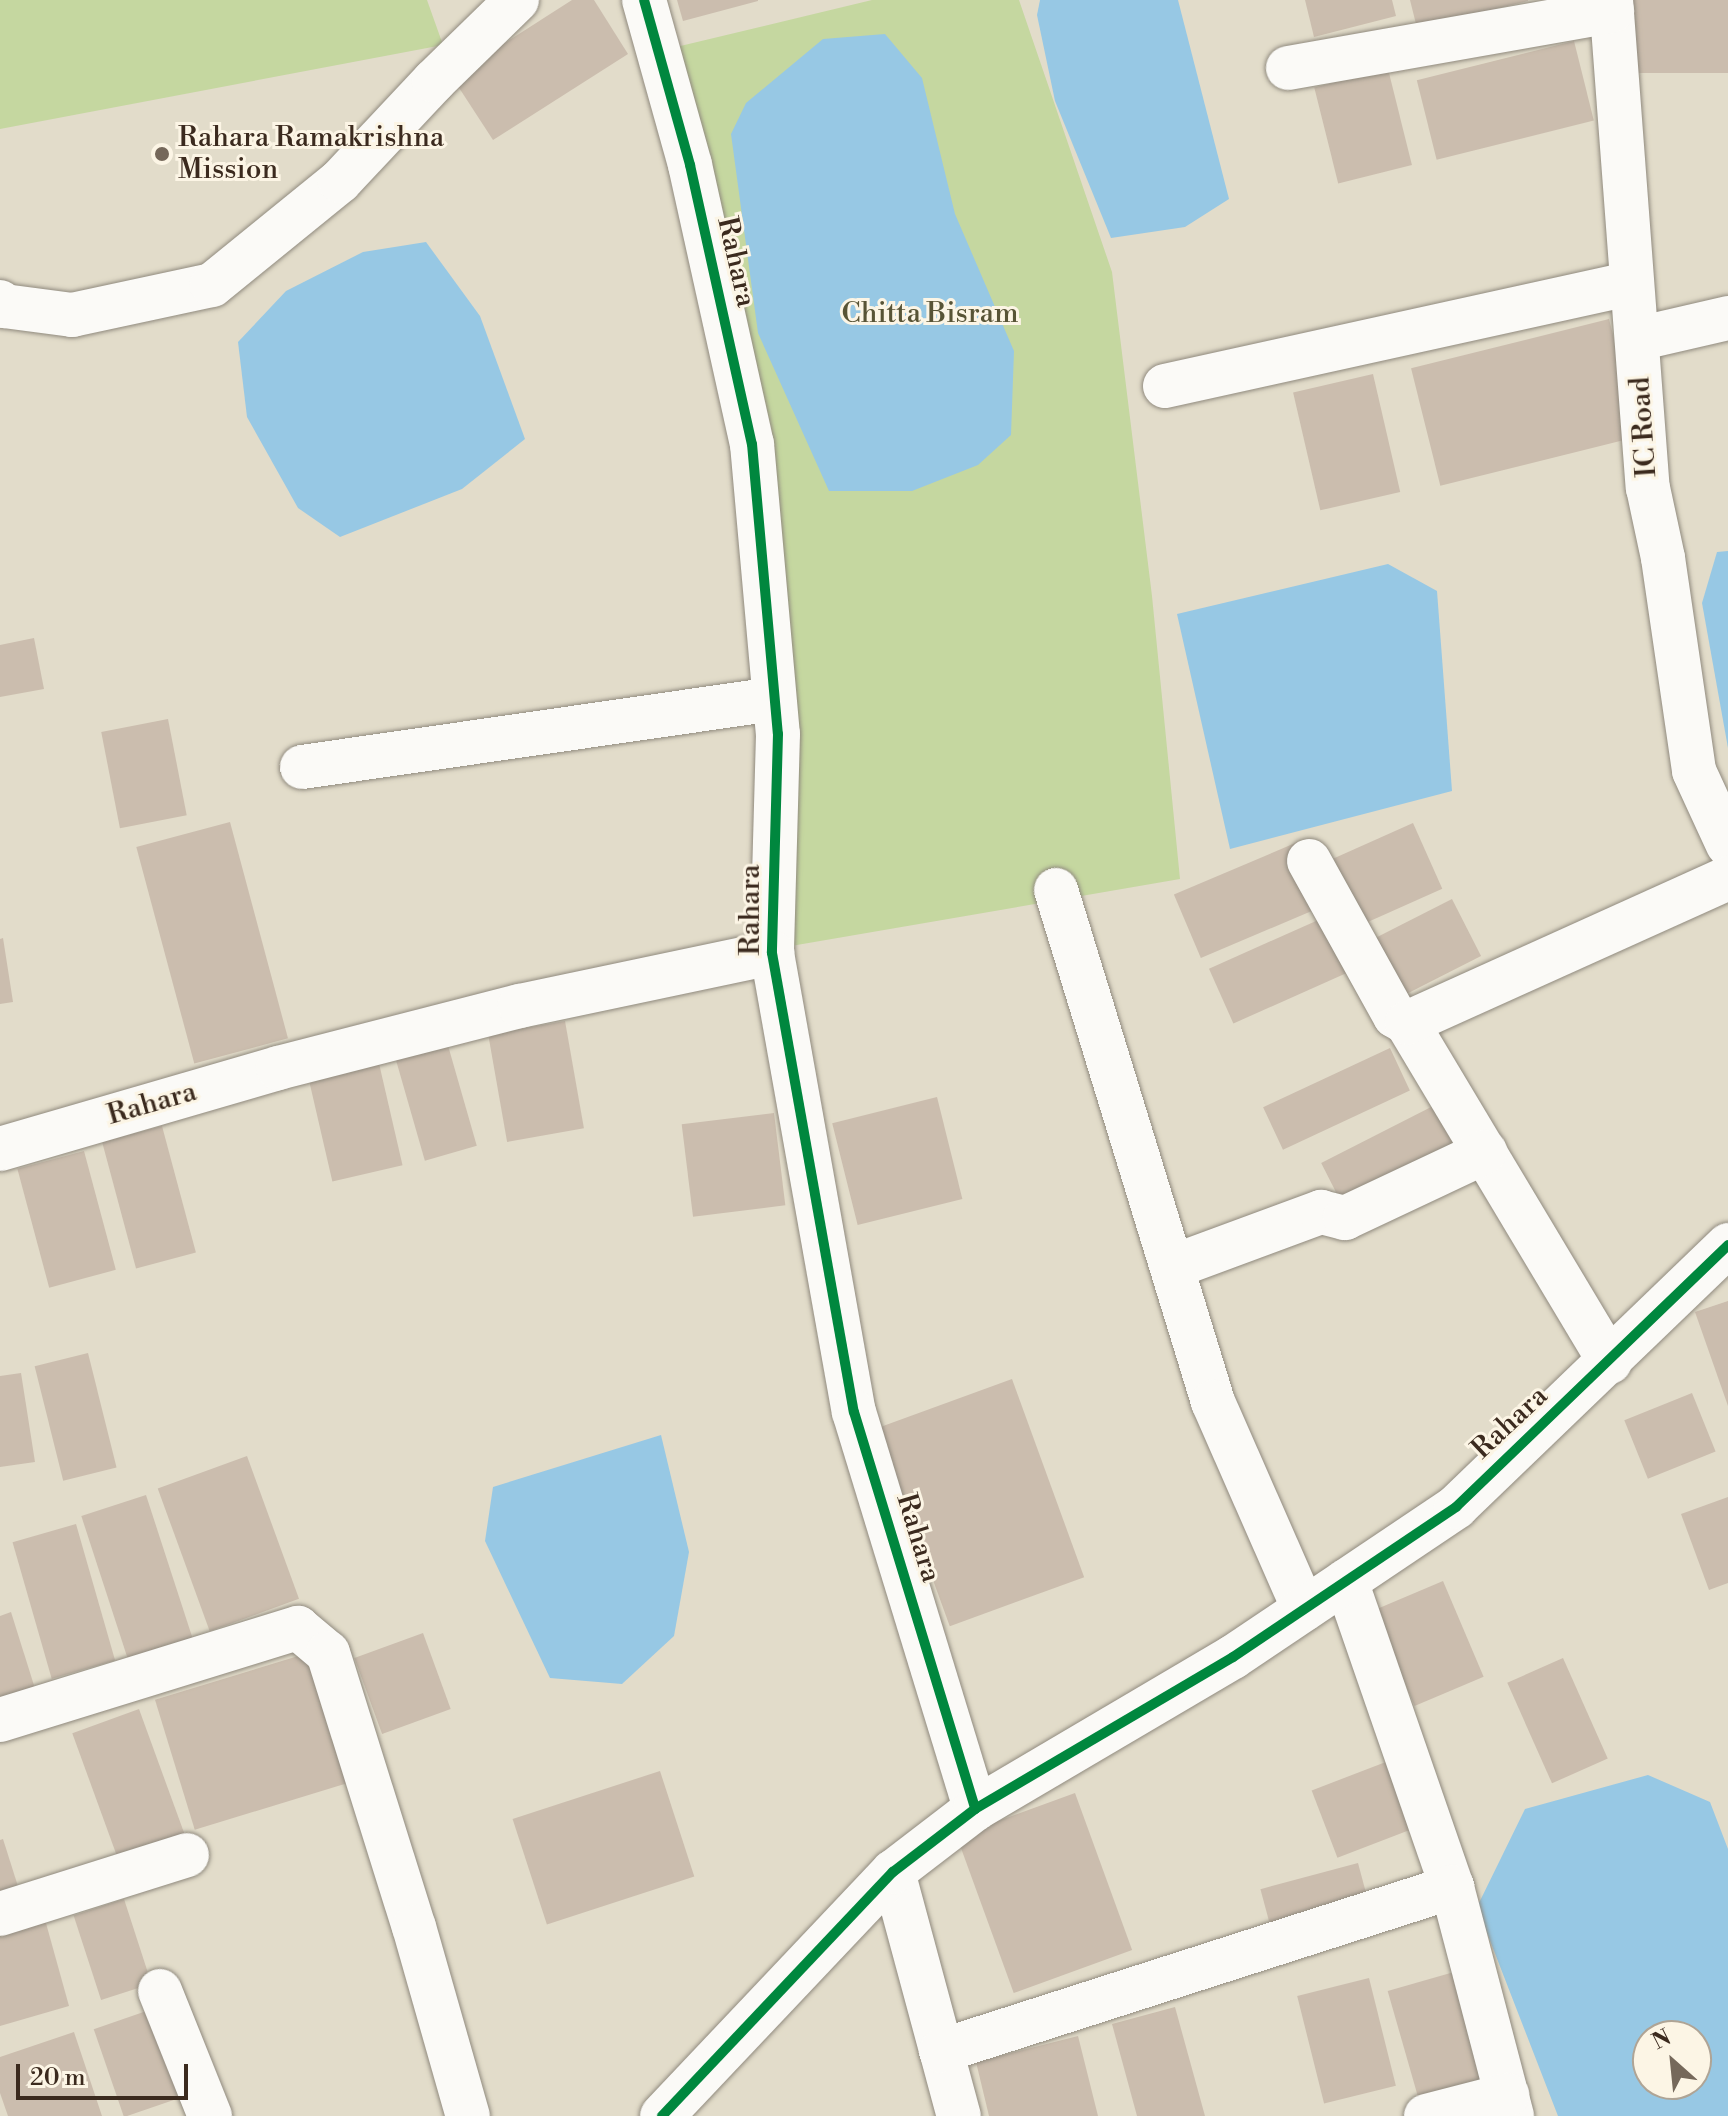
<!DOCTYPE html>
<html>
<head>
<meta charset="utf-8">
<style>
	body { margin:0 }
	#map { position:relative; width:1728px; height:2116px; overflow:hidden; background:#e2dcca; font-family:"Libre Bodoni",serif }
	div>[style] { position:absolute }
	.green>* { inset:0; background:#c5d7a0 }
	.water>* { inset:0; background:#97c8e4 }
	.building>* { inset:0; background:#cbbdae; transform-origin:0 0 }
	.roads { filter:drop-shadow(0 0 2px #908a7e) drop-shadow(0 0 2px #908a7e) }
	.minor>* { height:44px; margin:-22px; padding:0 22px; transform-origin:22px; border-radius:22px; background:#fbfaf7 }
	.cycleway>* { height:10px; margin:-5px; padding:0 5px; transform-origin:5px; border-radius:5px; background:#00873e }
	.dots>* { width:22px; height:22px; translate:-50% -50%; box-sizing:border-box; border:4px solid #fcf5e5; border-radius:50% }
	span { translate:-50% -50%; white-space:nowrap; text-align:center; line-height:1.15; -webkit-text-stroke:6px #fcf5e5; paint-order:stroke }
	.poi-label { font-size:28px; color:#3b2a1e }
	.left { translate:0 -50%; text-align:left }
	.street-label { font-size:28px; color:#3b2a1e }
	.park-label { font-size:28px; color:#585436 }
	.north { position:absolute; left:1632px; top:2020px; width:80px; height:80px; box-sizing:border-box; background:#fcf5e5; border:2px solid #afa495; border-radius:50%; rotate:333deg; font-size:22px; font-weight:700; line-height:32px; text-align:center; color:#3b2a1e }
	.north::after { content:''; display:block; margin:auto; width:28px; height:36px; background:#75685a; clip-path:polygon(50% 0,100% 100%,50% 72%,0 100%) }
	.scale { position:absolute; left:16px; top:2064px; width:172px; height:36px; box-sizing:border-box; border:4px solid #3b2a1e; border-top:0; padding-left:10px; font-size:24px; line-height:28px; white-space:nowrap; color:#3b2a1e; -webkit-text-stroke:6px #fcf5e5; paint-order:stroke }
</style>
</head>
<body>
<div id="map">
	<div class="green">
		<div style="clip-path:polygon(0 0,427px 0,443px 45px,0 129px)"></div>
		<div style="clip-path:polygon(872px 0,1019px 0,1112px 272px,1152px 596px,1180px 879px,791px 946px,796px 736px,672px 48px)"></div>
	</div>
	<div class="water">
		<div style="clip-path:polygon(1040px 0,1178px 0,1229px 199px,1185px 227px,1111px 238px,1055px 101px,1037px 15px)"></div>
		<div style="clip-path:polygon(885px 34px,922px 78px,955px 214px,1014px 351px,1011px 435px,978px 465px,912px 491px,829px 491px,758px 333px,731px 134px,746px 103px,823px 39px)"></div>
		<div style="clip-path:polygon(426px 242px,480px 316px,525px 439px,462px 489px,340px 537px,298px 508px,247px 417px,238px 342px,286px 291px,363px 252px)"></div>
		<div style="clip-path:polygon(1728px 551px,1728px 748px,1702px 603px,1717px 552px)"></div>
		<div style="clip-path:polygon(1388px 564px,1437px 591px,1452px 791px,1230px 849px,1177px 614px)"></div>
		<div style="clip-path:polygon(661px 1435px,689px 1552px,674px 1636px,622px 1684px,550px 1678px,485px 1541px,493px 1487px)"></div>
		<div style="clip-path:polygon(evenodd,1648px 1775px,1710px 1802px,1728px 1849px,1728px 2116px,1558px 2116px,1477px 1907px,1525px 1809px,1648px 1775px,1648px 2036px,1696px 2036px,1696px 2084px,1648px 2084px,1648px 2036px)"></div>
	</div>
	<div class="building">
		<div style="clip-path:polygon(572px 0,594px 0,628px 54px,493px 140px,452px 77px)"></div>
		<div style="clip-path:polygon(677px 0,758px 0,758px 1px,683px 21px)"></div>
		<div style="clip-path:polygon(1305px 0,1392px 0,1396px 16px,1314px 37px)"></div>
		<div style="clip-path:polygon(1410px 0,1528px 0,1528px 1px,1417px 28px)"></div>
		<div style="left:1728px;top:0;width:73px;height:98px;rotate:90deg"></div>
		<div style="left:1574px;top:41px;width:82px;height:162px;rotate:76deg"></div>
		<div style="left:1388px;top:69px;width:99px;height:76px;rotate:76deg"></div>
		<div style="left:1609px;top:319px;width:121px;height:204px;rotate:76deg"></div>
		<div style="left:1373px;top:374px;width:121px;height:82px;rotate:77deg"></div>
		<div style="clip-path:polygon(34px 638px,44px 689px,0 697px,0 645px)"></div>
		<div style="left:168px;top:719px;width:98px;height:68px;rotate:79deg"></div>
		<div style="left:230px;top:822px;width:224px;height:97px;rotate:75deg"></div>
		<div style="left:1413px;top:823px;width:72px;height:87px;rotate:66deg"></div>
		<div style="left:1300px;top:841px;width:69px;height:137px;rotate:67deg"></div>
		<div style="left:1452px;top:899px;width:64px;height:96px;rotate:63deg"></div>
		<div style="left:1325px;top:917px;width:60px;height:127px;rotate:66deg"></div>
		<div style="clip-path:polygon(3px 938px,13px 1002px,0 1004px,0 939px)"></div>
		<div style="left:565px;top:1021px;width:109px;height:78px;rotate:80deg"></div>
		<div style="left:447px;top:1042px;width:108px;height:54px;rotate:74deg"></div>
		<div style="left:1390px;top:1048px;width:47px;height:140px;rotate:65deg"></div>
		<div style="left:378px;top:1059px;width:109px;height:72px;rotate:77deg"></div>
		<div style="left:937px;top:1097px;width:105px;height:108px;rotate:76deg"></div>
		<div style="left:1437px;top:1104px;width:54px;height:130px;rotate:63deg"></div>
		<div style="left:774px;top:1113px;width:93px;height:93px;rotate:83deg"></div>
		<div style="left:162px;top:1126px;width:131px;height:62px;rotate:75deg"></div>
		<div style="left:84px;top:1151px;width:123px;height:69px;rotate:75deg"></div>
		<div style="clip-path:polygon(1728px 1301px,1728px 1406px,1695px 1312px)"></div>
		<div style="left:88px;top:1353px;width:118px;height:55px;rotate:76deg"></div>
		<div style="clip-path:polygon(21px 1373px,35px 1462px,0 1467px,0 1376px)"></div>
		<div style="left:1012px;top:1379px;width:211px;height:143px;rotate:70deg"></div>
		<div style="left:1692px;top:1393px;width:63px;height:73px;rotate:68deg"></div>
		<div style="left:247px;top:1456px;width:152px;height:95px;rotate:70deg"></div>
		<div style="left:146px;top:1495px;width:151px;height:68px;rotate:72deg"></div>
		<div style="clip-path:polygon(1728px 1497px,1728px 1583px,1709px 1590px,1681px 1514px)"></div>
		<div style="left:76px;top:1524px;width:142px;height:66px;rotate:74deg"></div>
		<div style="left:1443px;top:1581px;width:104px;height:75px;rotate:67deg"></div>
		<div style="clip-path:polygon(11px 1612px,37px 1695px,0 1707px,0 1616px)"></div>
		<div style="left:423px;top:1633px;width:81px;height:73px;rotate:70deg"></div>
		<div style="left:308px;top:1653px;width:136px;height:160px;rotate:73deg"></div>
		<div style="left:1563px;top:1658px;width:110px;height:61px;rotate:66deg"></div>
		<div style="left:139px;top:1709px;width:135px;height:71px;rotate:70deg"></div>
		<div style="left:1391px;top:1760px;width:72px;height:85px;rotate:69deg"></div>
		<div style="left:660px;top:1771px;width:111px;height:155px;rotate:72deg"></div>
		<div style="left:1075px;top:1793px;width:167px;height:126px;rotate:70deg"></div>
		<div style="clip-path:polygon(3px 1839px,22px 1899px,0 1905px,0 1840px)"></div>
		<div style="left:1358px;top:1863px;width:58px;height:101px;rotate:75deg"></div>
		<div style="left:124px;top:1899px;width:89px;height:53px;rotate:72deg"></div>
		<div style="clip-path:polygon(44px 1916px,69px 2006px,0 2026px,0 1928px)"></div>
		<div style="left:1454px;top:1972px;width:112px;height:69px;rotate:74deg"></div>
		<div style="left:1369px;top:1978px;width:111px;height:74px;rotate:76deg"></div>
		<div style="left:158px;top:2007px;width:93px;height:68px;rotate:71deg"></div>
		<div style="clip-path:polygon(1175px 2007px,1205px 2116px,1137px 2116px,1112px 2024px)"></div>
		<div style="clip-path:polygon(74px 2032px,102px 2116px,8px 2116px,0 2093px,0 2057px)"></div>
		<div style="clip-path:polygon(1078px 2036px,1098px 2116px,989px 2116px,976px 2062px)"></div>
	</div>
	<div class="roads">
		<div class="minor">
			<div style="left:644px;top:0;width:171px;rotate:74.4deg"></div>
			<div style="left:690px;top:165px;width:286px;rotate:77.5deg"></div>
			<div style="left:752px;top:444px;width:291px;rotate:84.9deg"></div>
			<div style="left:778px;top:734px;width:219px;rotate:91.6deg"></div>
			<div style="left:772px;top:953px;width:466px;rotate:79.9deg"></div>
			<div style="left:854px;top:1412px;width:415px;rotate:73deg"></div>
			<div style="left:1611px;top:0;width:489px;rotate:85.7deg"></div>
			<div style="left:1648px;top:488px;width:72px;rotate:77.9deg"></div>
			<div style="left:1663px;top:558px;width:215px;rotate:81.7deg"></div>
			<div style="left:1694px;top:771px;width:81px;rotate:65.3deg"></div>
			<div style="left:1288px;top:68px;width:329px;rotate:-10deg"></div>
			<div style="left:0;top:302px;width:6px;rotate:45deg"></div>
			<div style="left:4px;top:306px;width:69px;rotate:7.5deg"></div>
			<div style="left:72px;top:315px;width:143px;rotate:-12.1deg"></div>
			<div style="left:212px;top:285px;width:165px;rotate:-39.1deg"></div>
			<div style="left:340px;top:181px;width:137px;rotate:-46.8deg"></div>
			<div style="left:434px;top:81px;width:116px;rotate:-44.3deg"></div>
			<div style="left:1637px;top:339px;width:93px;rotate:-13deg"></div>
			<div style="left:1165px;top:386px;width:478px;rotate:-12.4deg"></div>
			<div style="left:302px;top:767px;width:477px;rotate:-8.2deg"></div>
			<div style="left:1309px;top:861px;width:177px;rotate:61deg"></div>
			<div style="left:1395px;top:1016px;width:14px;rotate:30deg"></div>
			<div style="left:1407px;top:1023px;width:395px;rotate:59.1deg"></div>
			<div style="left:1056px;top:890px;width:536px;rotate:72.95deg"></div>
			<div style="left:1213px;top:1402px;width:226px;rotate:66.3deg"></div>
			<div style="left:1407px;top:1023px;width:352px;rotate:-24.3deg"></div>
			<div style="left:0;top:1149px;width:290px;rotate:-16.2deg"></div>
			<div style="left:278px;top:1068px;width:250px;rotate:-14.4deg"></div>
			<div style="left:520px;top:1006px;width:258px;rotate:-11.9deg"></div>
			<div style="left:1172px;top:1267px;width:159px;rotate:-20.3deg"></div>
			<div style="left:1321px;top:1212px;width:25px;rotate:14deg"></div>
			<div style="left:1345px;top:1218px;width:155px;rotate:-25.2deg"></div>
			<div style="left:1346px;top:1581px;width:324px;rotate:70.9deg"></div>
			<div style="left:1452px;top:1887px;width:237px;rotate:75.3deg"></div>
			<div style="left:0;top:1720px;width:312px;rotate:-17.2deg"></div>
			<div style="left:298px;top:1628px;width:39px;rotate:40deg"></div>
			<div style="left:328px;top:1653px;width:287px;rotate:72.6deg"></div>
			<div style="left:414px;top:1927px;width:197px;rotate:74.1deg"></div>
			<div style="left:893px;top:1872px;width:253px;rotate:74.9deg"></div>
			<div style="left:0;top:1914px;width:196px;rotate:-17.5deg"></div>
			<div style="left:160px;top:1991px;width:135px;rotate:68.2deg"></div>
			<div style="left:941px;top:2051px;width:537px;rotate:-17.79deg"></div>
			<div style="left:662px;top:2116px;width:336px;rotate:-46.6deg"></div>
			<div style="left:893px;top:1872px;width:103px;rotate:-37.5deg"></div>
			<div style="left:975px;top:1809px;width:299px;rotate:-30.5deg"></div>
			<div style="left:1233px;top:1657px;width:269px;rotate:-33.9deg"></div>
			<div style="left:1456px;top:1507px;width:378px;rotate:-43.9deg"></div>
			<div style="left:1426px;top:2116px;width:84px;rotate:-14.5deg"></div>
		</div>
	</div>
	<div class="cycleway">
		<div style="left:644px;top:0;width:171px;rotate:74.4deg"></div>
		<div style="left:690px;top:165px;width:286px;rotate:77.5deg"></div>
		<div style="left:752px;top:444px;width:291px;rotate:84.9deg"></div>
		<div style="left:778px;top:734px;width:219px;rotate:91.6deg"></div>
		<div style="left:772px;top:953px;width:466px;rotate:79.9deg"></div>
		<div style="left:854px;top:1412px;width:415px;rotate:73deg"></div>
		<div style="left:662px;top:2116px;width:336px;rotate:-46.6deg"></div>
		<div style="left:893px;top:1872px;width:103px;rotate:-37.5deg"></div>
		<div style="left:975px;top:1809px;width:299px;rotate:-30.5deg"></div>
		<div style="left:1233px;top:1657px;width:269px;rotate:-33.9deg"></div>
		<div style="left:1456px;top:1507px;width:378px;rotate:-43.9deg"></div>
	</div>
	<div class="dots">
		<div style="left:162px;top:154px;background:#75685a"></div>
	</div>
	<div class="poi-label">
		<span class="left" style="left:178px;top:154px">Rahara Ramakrishna<br>Mission</span>
	</div>
	<div class="street-label">
		<span style="left:736px;top:262px;rotate:77deg">Rahara</span>
		<span style="left:1644px;top:427px;rotate:-94deg">IC Road</span>
		<span style="left:751px;top:910px;rotate:-90deg">Rahara</span>
		<span style="left:152px;top:1104px;rotate:-16deg">Rahara</span>
		<span style="left:1510px;top:1423px;rotate:-43deg">Rahara</span>
		<span style="left:918px;top:1538px;rotate:73deg">Rahara</span>
	</div>
	<div class="park-label">
		<span style="left:930px;top:314px">Chitta Bisram</span>
	</div>
	<div class="north">N</div>
	<div class="scale">20 m</div>
</div>
</body>
</html>
